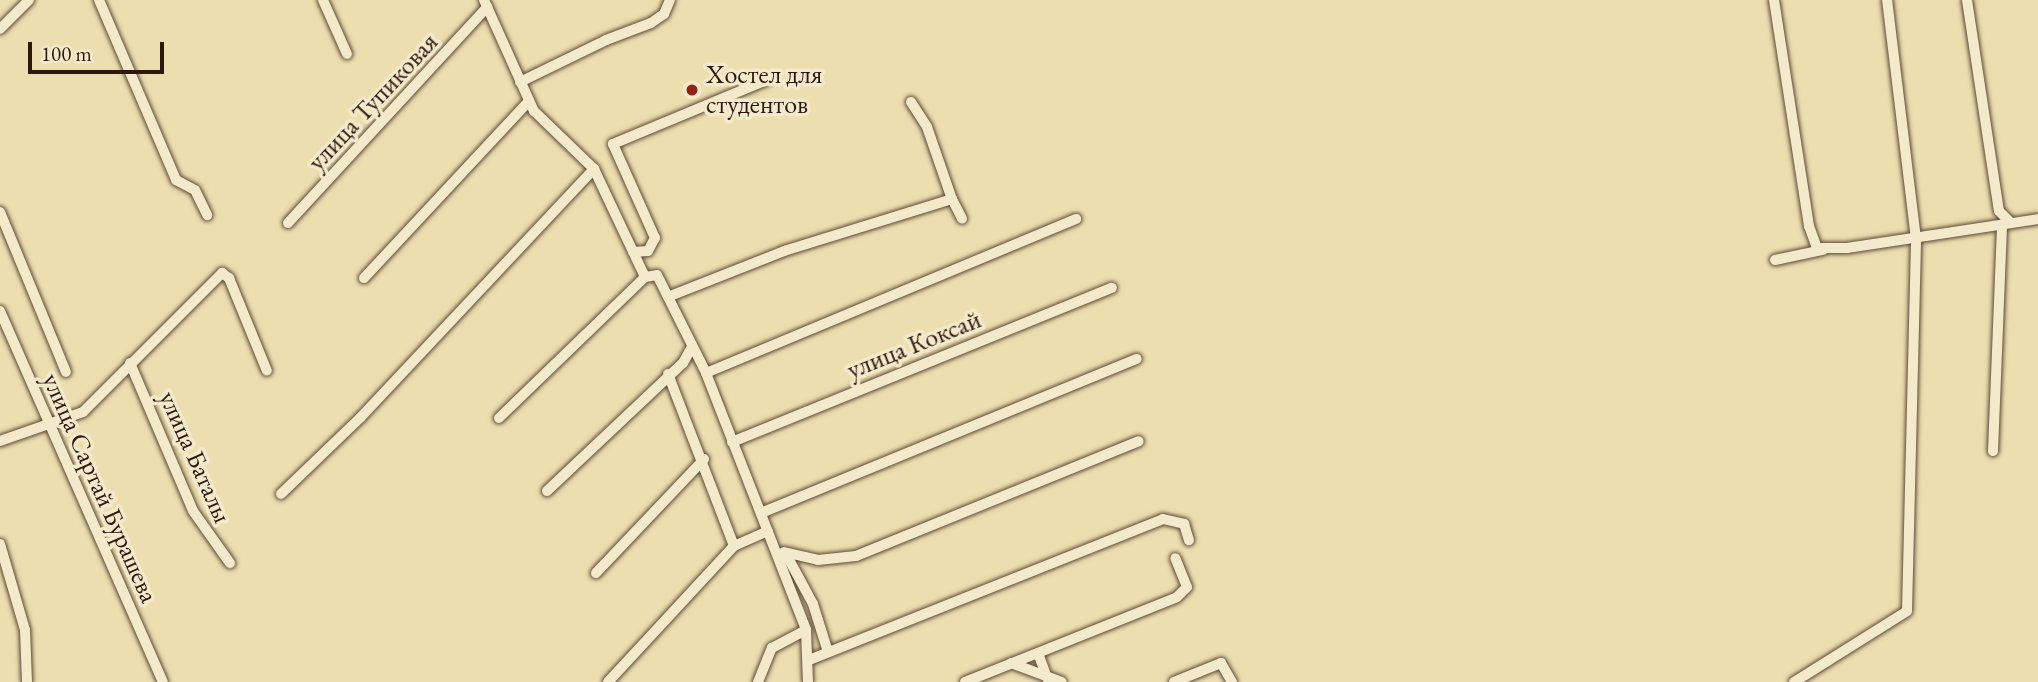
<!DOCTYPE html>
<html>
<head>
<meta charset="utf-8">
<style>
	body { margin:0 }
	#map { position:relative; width:2038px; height:682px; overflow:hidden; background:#ecdeaf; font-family:"EB Garamond",serif }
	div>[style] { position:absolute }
	.roads { filter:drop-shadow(0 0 2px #5e4937) drop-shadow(0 0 2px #5e4937) }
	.minor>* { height:10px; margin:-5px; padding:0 5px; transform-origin:5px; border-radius:5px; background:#f3eacb }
	.dots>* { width:19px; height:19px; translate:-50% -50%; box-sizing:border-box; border:4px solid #f3eacb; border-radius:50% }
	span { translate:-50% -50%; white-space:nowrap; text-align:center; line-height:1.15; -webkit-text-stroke:7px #f3eacb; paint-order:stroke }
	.poi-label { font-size:26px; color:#2e170f }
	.left { translate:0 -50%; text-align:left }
	.street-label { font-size:26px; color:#2e170f }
	.scale { position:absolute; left:28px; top:42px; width:136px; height:32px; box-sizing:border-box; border:4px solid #2e170f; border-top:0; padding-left:9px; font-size:21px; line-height:24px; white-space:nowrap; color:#2e170f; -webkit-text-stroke:5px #f3eacb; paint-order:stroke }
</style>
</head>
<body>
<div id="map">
	<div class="roads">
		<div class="minor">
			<div style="left:99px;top:0;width:196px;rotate:66.8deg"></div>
			<div style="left:176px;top:180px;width:21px;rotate:28deg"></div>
			<div style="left:195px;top:190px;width:28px;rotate:64deg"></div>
			<div style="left:323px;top:0;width:59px;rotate:66deg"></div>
			<div style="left:484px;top:0;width:122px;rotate:65.8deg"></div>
			<div style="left:534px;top:111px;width:83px;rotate:44deg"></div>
			<div style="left:594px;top:169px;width:119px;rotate:64.7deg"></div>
			<div style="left:1774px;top:0;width:229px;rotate:81.2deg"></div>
			<div style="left:1809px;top:226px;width:23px;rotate:70deg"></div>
			<div style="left:1817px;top:248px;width:30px"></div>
			<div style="left:1847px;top:248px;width:193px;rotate:-8.6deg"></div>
			<div style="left:1967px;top:0;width:213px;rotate:81.4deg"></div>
			<div style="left:1999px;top:211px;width:17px;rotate:45deg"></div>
			<div style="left:0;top:29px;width:41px;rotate:-45deg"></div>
			<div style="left:520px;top:82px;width:96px;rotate:-26deg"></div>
			<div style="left:606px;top:40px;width:48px;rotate:-20.7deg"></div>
			<div style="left:651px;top:23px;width:16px;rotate:-35deg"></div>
			<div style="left:664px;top:14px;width:15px;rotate:-67deg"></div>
			<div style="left:911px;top:102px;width:30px;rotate:57deg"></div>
			<div style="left:927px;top:127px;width:76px;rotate:70.9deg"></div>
			<div style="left:0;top:212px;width:173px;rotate:67.6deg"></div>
			<div style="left:288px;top:223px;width:294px;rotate:-47.3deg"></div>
			<div style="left:633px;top:252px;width:15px;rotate:-4deg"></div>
			<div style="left:648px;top:251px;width:15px;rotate:-62deg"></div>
			<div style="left:655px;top:238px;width:103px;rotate:-114.1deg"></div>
			<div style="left:613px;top:144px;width:167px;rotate:-22.6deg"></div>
			<div style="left:1775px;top:260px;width:49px;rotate:-11.8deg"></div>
			<div style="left:364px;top:278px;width:242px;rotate:-47deg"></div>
			<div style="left:670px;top:296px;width:123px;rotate:-21.5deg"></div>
			<div style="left:784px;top:251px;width:176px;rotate:-17.2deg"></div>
			<div style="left:952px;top:199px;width:22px;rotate:63deg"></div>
			<div style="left:0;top:311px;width:405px;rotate:66.3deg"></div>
			<div style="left:130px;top:363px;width:161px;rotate:66.9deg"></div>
			<div style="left:193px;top:511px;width:64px;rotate:54.6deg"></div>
			<div style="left:706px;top:373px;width:401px;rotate:-22.6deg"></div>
			<div style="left:668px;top:374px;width:184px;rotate:69deg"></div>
			<div style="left:499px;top:418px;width:203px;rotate:-44deg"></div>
			<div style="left:645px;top:277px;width:12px;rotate:-9deg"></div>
			<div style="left:657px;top:275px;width:110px;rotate:63.4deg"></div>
			<div style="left:706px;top:373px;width:276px;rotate:68.7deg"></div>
			<div style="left:806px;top:630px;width:52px;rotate:87.8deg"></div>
			<div style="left:0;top:441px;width:88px;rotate:-19.3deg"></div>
			<div style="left:83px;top:412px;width:197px;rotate:-45deg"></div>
			<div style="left:222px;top:273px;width:9px;rotate:36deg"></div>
			<div style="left:229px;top:278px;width:100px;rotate:67.8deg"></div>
			<div style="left:732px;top:442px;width:410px;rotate:-22.1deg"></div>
			<div style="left:1993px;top:451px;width:227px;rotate:-87.7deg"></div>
			<div style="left:547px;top:491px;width:187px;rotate:-43.3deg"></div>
			<div style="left:683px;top:363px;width:18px;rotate:-61deg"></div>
			<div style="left:281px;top:494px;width:110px;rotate:-43.9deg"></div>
			<div style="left:360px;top:418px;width:342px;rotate:-46.8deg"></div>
			<div style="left:761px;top:513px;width:406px;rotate:-22.3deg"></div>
			<div style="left:0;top:544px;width:90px;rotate:73.8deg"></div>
			<div style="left:25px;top:630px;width:52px;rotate:87.8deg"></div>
			<div style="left:784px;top:552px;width:35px;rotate:13deg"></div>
			<div style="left:818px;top:560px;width:38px;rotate:-6deg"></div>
			<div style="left:856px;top:556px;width:305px;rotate:-22.1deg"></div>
			<div style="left:786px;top:554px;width:57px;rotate:61.6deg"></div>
			<div style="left:813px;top:604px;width:50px;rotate:72.6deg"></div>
			<div style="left:596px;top:573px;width:157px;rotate:-46.5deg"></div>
			<div style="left:1038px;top:653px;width:27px;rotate:70deg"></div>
			<div style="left:809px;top:660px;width:381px;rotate:-21.7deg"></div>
			<div style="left:1163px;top:519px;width:22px;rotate:13deg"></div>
			<div style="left:1184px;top:524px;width:17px;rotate:73deg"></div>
			<div style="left:1011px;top:663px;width:54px;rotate:20.4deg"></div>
			<div style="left:608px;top:682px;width:185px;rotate:-47.2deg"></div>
			<div style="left:734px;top:546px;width:37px;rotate:-24deg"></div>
			<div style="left:758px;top:682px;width:37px;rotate:-68deg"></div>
			<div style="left:772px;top:648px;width:38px;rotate:-28deg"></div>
			<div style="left:965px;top:682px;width:228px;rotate:-21.8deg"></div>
			<div style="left:1177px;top:597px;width:14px;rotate:-45deg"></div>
			<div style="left:1187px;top:587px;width:31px;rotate:-112deg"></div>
			<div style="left:1174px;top:682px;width:51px;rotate:-22deg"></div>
			<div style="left:1221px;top:663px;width:22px;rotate:60deg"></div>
			<div style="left:1794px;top:682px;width:133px;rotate:-32.1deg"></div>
			<div style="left:1907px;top:611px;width:372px;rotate:-88.6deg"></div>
			<div style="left:1916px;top:239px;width:241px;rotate:-96.9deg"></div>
		</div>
	</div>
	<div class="dots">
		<div style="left:692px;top:90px;background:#8f2418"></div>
	</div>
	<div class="poi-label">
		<span class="left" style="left:706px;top:90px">Хостел для<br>студентов</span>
	</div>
	<div class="street-label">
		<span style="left:373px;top:102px;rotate:-47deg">улица Тупиковая</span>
		<span style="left:914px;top:345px;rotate:-22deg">улица Коксай</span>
		<span style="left:195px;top:457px;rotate:66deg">улица Баталы</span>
		<span style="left:100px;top:488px;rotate:66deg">улица Сартай Бурашева</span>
	</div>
	<div class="scale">100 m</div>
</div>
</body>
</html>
